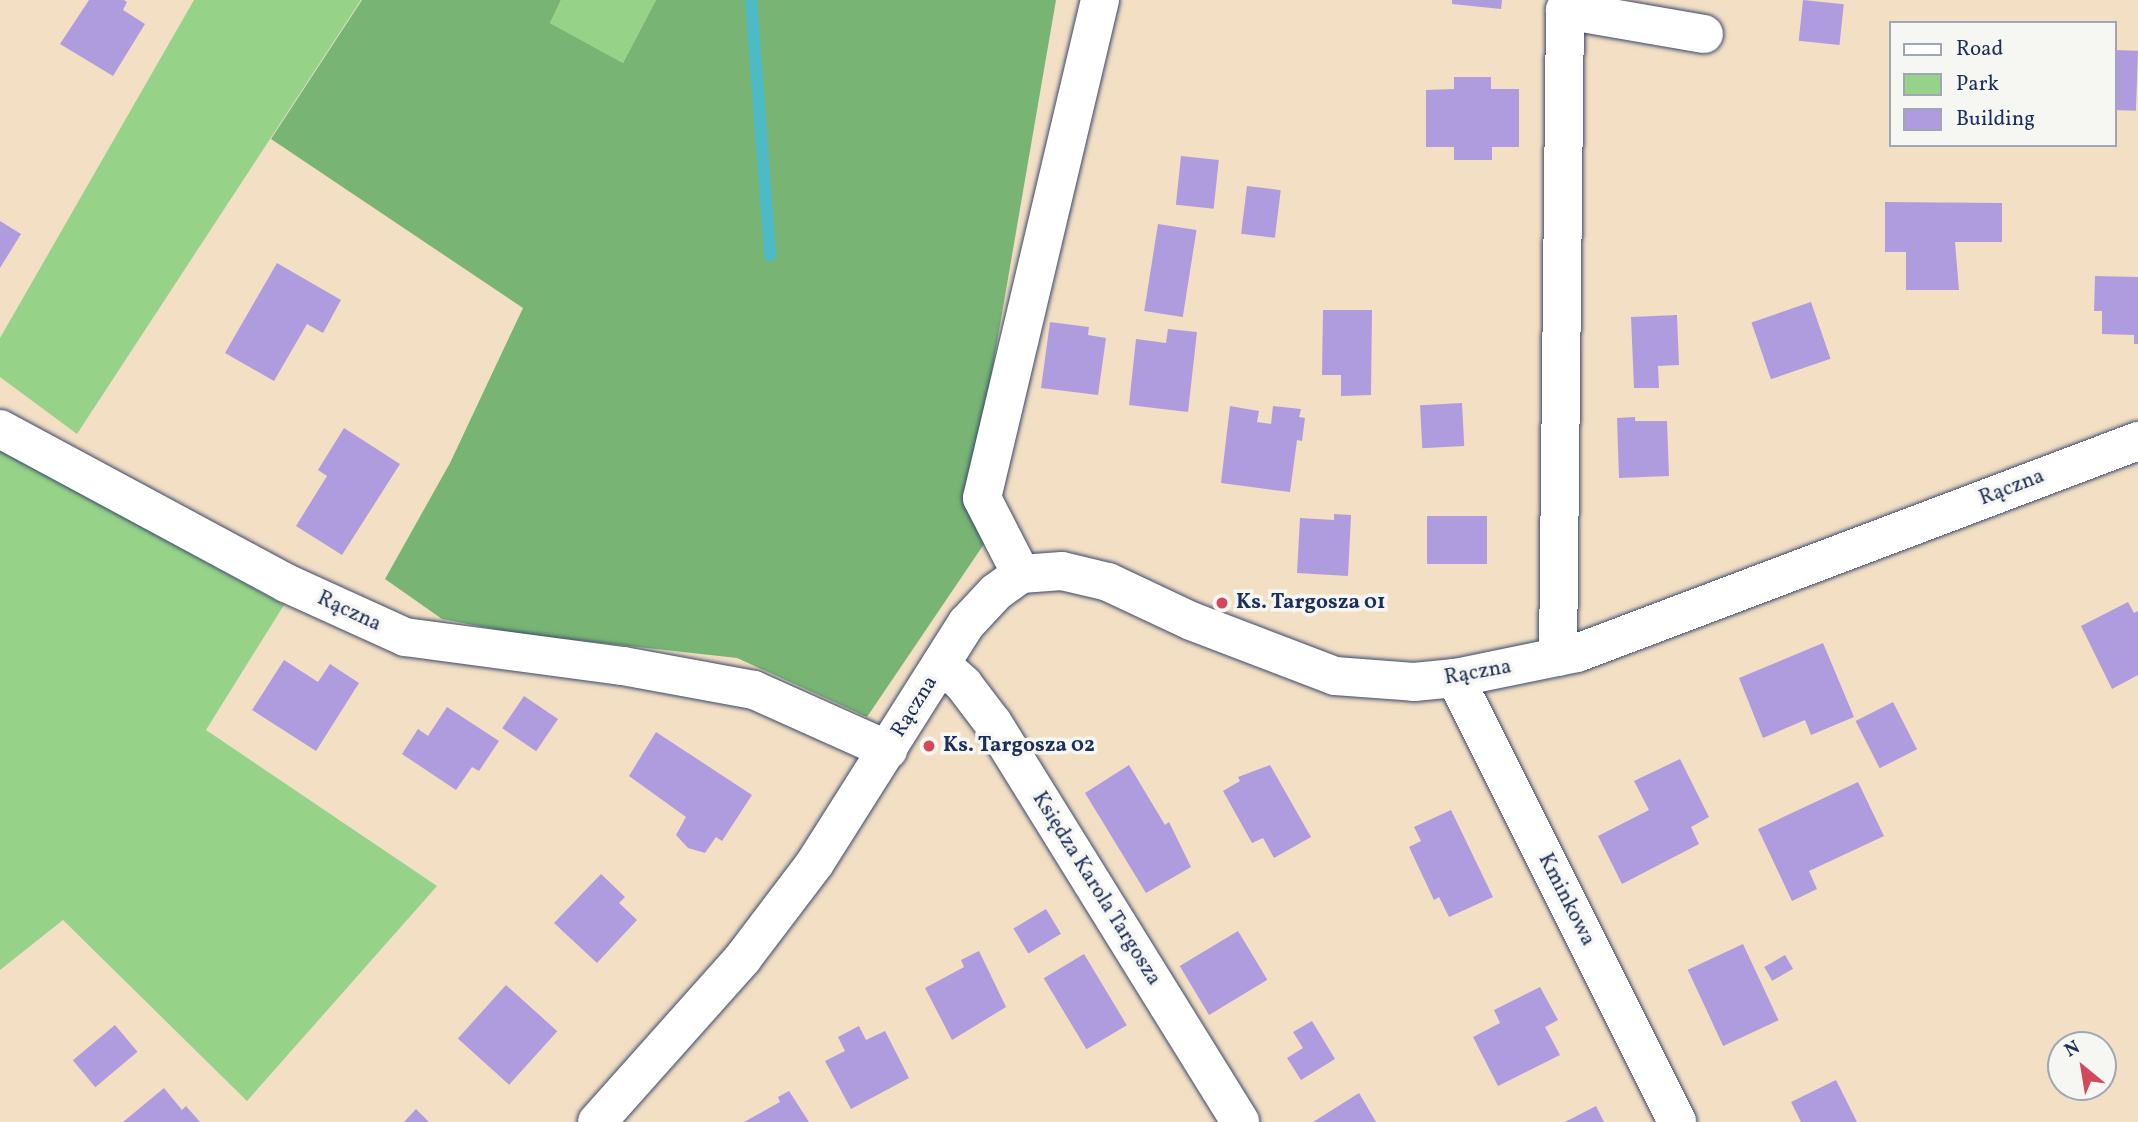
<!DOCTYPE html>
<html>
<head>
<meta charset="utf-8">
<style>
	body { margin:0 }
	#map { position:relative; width:2138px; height:1122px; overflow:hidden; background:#f3dfc4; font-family:Vollkorn,serif }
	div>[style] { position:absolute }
	.green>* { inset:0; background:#96d388 }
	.forest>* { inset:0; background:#78b574 }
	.stream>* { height:12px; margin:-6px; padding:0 6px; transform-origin:6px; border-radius:6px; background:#4dbbc6 }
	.building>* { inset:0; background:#af9cde; transform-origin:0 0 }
	.roads { filter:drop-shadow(0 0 2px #3b496d) drop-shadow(0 0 2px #3b496d) }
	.minor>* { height:38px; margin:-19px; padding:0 19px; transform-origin:19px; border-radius:19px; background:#fff }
	.dots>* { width:19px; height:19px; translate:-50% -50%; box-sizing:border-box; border:4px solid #f6f6f2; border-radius:50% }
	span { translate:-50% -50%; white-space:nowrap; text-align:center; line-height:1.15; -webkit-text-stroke:7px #f6f6f2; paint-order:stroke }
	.street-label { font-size:21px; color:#1b2f5e }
	.poi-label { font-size:21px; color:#1b2f5e; font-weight:700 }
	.left { translate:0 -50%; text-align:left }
	.legend { position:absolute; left:1889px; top:21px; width:228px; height:126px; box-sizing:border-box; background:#f6f6f2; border:2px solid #9ea6b7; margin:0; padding:9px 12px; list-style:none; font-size:21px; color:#1b2f5e }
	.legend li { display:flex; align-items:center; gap:14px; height:35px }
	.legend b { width:35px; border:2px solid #9ea6b7 }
	.north { position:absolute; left:2047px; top:1031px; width:70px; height:70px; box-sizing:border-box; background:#f6f6f2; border:2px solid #9ea6b7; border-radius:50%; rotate:330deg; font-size:19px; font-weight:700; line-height:28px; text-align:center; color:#1b2f5e }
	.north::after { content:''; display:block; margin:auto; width:24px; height:32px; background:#d1495b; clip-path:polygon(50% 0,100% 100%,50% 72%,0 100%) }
</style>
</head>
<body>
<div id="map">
	<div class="green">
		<div style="clip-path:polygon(194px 0,361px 0,77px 434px,0 377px,0 338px)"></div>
		<div style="clip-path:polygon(561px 0,656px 0,623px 63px,550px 23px)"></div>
		<div style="clip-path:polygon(0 449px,284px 605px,206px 730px,437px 886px,247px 1101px,63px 920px,0 970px)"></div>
	</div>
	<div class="forest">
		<div style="clip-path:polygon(362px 0,561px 0,550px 23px,623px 63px,656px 0,1056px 0,970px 499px,984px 544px,867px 717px,737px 658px,521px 634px,442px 619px,385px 579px,450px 463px,523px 308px,271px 139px)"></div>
	</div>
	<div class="stream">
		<div style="left:751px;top:0;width:256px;rotate:85.7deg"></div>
	</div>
	<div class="building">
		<div style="clip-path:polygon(89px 0,124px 0,127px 2px,123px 10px,145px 24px,113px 76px,60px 44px)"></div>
		<div style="clip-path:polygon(1452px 0,1502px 0,1501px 9px,1452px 4px)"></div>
		<div style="left:1803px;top:0;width:41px;height:41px;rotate:6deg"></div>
		<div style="left:2115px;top:50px;width:23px;height:60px;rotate:2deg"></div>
		<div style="clip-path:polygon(1454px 77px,1491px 77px,1491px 89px,1519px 89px,1519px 147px,1492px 147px,1492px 160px,1454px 160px,1454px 147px,1426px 147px,1426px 90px,1454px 89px)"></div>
		<div style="left:1181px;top:156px;width:38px;height:49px;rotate:6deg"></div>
		<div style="left:1247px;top:186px;width:34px;height:48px;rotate:7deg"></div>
		<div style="clip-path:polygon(1885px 202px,2002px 203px,2002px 242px,1955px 242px,1959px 290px,1906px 290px,1906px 252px,1885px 252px)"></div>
		<div style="clip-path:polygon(0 221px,21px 234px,0 268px)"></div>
		<div style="left:1158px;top:224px;width:39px;height:88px;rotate:9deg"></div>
		<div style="clip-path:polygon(277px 263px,341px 300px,323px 333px,307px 324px,274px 381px,225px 353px)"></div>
		<div style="clip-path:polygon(2095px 276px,2138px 277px,2138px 344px,2134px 344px,2134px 335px,2102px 334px,2102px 311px,2094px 311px)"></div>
		<div style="left:1811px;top:302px;width:60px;height:63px;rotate:71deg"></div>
		<div style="clip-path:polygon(1323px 310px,1372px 310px,1371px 395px,1341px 396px,1341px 375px,1322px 375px)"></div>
		<div style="clip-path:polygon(1677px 315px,1679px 365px,1658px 366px,1659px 388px,1634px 388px,1631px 317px)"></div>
		<div style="clip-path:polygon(1050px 322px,1089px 327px,1088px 335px,1106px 338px,1098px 395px,1041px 388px)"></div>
		<div style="clip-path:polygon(1168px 329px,1197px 332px,1188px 412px,1129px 405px,1136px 339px,1166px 343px)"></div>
		<div style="left:1462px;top:403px;width:43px;height:42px;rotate:87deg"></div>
		<div style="clip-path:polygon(1230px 406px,1259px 411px,1257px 422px,1271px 424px,1273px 406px,1301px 409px,1299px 417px,1305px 418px,1302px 441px,1297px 440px,1290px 492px,1221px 483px)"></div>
		<div style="clip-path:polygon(1635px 417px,1635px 421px,1667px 421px,1669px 476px,1619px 478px,1617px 418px)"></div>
		<div style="clip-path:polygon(344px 428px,400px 464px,342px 555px,296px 526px,327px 476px,318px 470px)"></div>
		<div style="clip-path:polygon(1334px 514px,1351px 515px,1348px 576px,1297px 573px,1300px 518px,1334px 520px)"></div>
		<div style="left:1427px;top:516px;width:60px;height:48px"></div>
		<div style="clip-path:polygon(2128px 602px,2134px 613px,2138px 611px,2138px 675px,2112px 689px,2081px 626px)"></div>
		<div style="clip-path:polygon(1823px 643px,1854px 717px,1811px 735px,1805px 720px,1763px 738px,1739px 678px)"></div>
		<div style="clip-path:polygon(284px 660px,318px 682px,330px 664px,359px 683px,316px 751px,252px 710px)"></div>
		<div style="left:524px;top:696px;width:41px;height:39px;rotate:34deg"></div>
		<div style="left:1893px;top:702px;width:53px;height:42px;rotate:63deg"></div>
		<div style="clip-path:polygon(447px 707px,499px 741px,479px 771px,472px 767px,456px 790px,402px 754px,418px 729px,428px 736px)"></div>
		<div style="clip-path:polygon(656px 732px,752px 795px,722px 841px,716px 837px,705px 853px,688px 848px,676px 835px,686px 817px,629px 776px)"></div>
		<div style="clip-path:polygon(1680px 759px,1709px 817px,1691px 827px,1699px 844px,1622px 884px,1598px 836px,1649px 810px,1634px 781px)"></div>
		<div style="clip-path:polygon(1129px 765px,1165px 825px,1169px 822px,1191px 867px,1146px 893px,1085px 793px)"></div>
		<div style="clip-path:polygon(1270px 765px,1311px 837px,1274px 858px,1263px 838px,1252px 843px,1223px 791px,1240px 781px,1238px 777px)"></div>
		<div style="clip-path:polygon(1858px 782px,1884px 836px,1809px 871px,1817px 889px,1792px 901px,1758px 829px)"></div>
		<div style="clip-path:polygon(1451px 810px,1493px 897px,1449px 917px,1439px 897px,1434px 900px,1409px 847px,1421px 841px,1414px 827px)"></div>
		<div style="clip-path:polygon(601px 874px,625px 897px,619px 903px,637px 920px,597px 963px,554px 923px)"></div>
		<div style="left:1046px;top:909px;width:29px;height:38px;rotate:59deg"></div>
		<div style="left:1238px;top:931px;width:57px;height:68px;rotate:59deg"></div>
		<div style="left:1743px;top:944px;width:84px;height:61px;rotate:65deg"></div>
		<div style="clip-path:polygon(979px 951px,1006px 1007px,952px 1040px,925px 988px,964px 967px,961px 960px)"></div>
		<div style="left:1084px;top:954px;width:83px;height:47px;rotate:59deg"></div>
		<div style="left:1785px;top:955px;width:16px;height:24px;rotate:60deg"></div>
		<div style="left:506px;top:985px;width:69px;height:72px;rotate:42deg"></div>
		<div style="clip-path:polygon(1540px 987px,1558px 1020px,1545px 1027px,1560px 1055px,1498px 1086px,1473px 1037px,1500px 1023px,1494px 1010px)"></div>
		<div style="clip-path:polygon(1312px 1021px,1335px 1059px,1301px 1080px,1287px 1058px,1303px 1048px,1293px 1032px)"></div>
		<div style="left:115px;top:1025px;width:35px;height:55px;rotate:50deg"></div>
		<div style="clip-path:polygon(859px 1026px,866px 1040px,885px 1031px,909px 1078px,851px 1109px,825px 1061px,845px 1051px,838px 1037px)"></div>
		<div style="clip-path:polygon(1836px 1080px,1857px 1122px,1801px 1122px,1791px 1102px)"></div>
		<div style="clip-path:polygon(164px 1088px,182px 1110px,186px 1106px,200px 1122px,123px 1122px)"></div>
		<div style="clip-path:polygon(789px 1091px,809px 1122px,744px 1122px,780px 1102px,778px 1097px)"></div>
		<div style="clip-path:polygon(1359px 1093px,1376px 1122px,1313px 1122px)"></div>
		<div style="clip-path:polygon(1596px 1106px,1604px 1122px,1565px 1122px)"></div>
		<div style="clip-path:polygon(416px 1109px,429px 1122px,404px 1122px)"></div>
	</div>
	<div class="roads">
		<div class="minor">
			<div style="left:0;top:429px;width:325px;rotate:28.3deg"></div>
			<div style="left:286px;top:583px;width:131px;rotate:24.4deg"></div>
			<div style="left:405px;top:637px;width:220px;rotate:7.6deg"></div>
			<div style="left:623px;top:666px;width:133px;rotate:10.4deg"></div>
			<div style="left:754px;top:690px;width:147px;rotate:24.1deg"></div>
			<div style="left:1021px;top:574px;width:85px;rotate:-117.2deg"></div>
			<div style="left:982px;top:498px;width:512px;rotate:-76.67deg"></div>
			<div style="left:1558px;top:657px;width:647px;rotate:-89.38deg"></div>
			<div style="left:1565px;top:10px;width:141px;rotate:9.8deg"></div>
			<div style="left:941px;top:664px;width:31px;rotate:42deg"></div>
			<div style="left:964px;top:685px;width:48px;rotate:52.7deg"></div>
			<div style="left:993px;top:723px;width:469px;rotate:58.2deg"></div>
			<div style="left:1455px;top:678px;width:496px;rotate:63.4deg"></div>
			<div style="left:597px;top:1122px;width:220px;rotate:-48.3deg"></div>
			<div style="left:743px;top:958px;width:119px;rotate:-52.8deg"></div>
			<div style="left:815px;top:863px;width:284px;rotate:-57.7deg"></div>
			<div style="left:967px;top:623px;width:42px;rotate:-46.9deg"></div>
			<div style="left:996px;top:592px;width:31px;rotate:-36deg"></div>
			<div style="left:1021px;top:574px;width:41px;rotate:-4.2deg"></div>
			<div style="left:1062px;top:571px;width:47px;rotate:13.4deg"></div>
			<div style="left:1108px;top:582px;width:92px;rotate:25.2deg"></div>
			<div style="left:1191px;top:621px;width:154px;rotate:20.9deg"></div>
			<div style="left:1335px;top:676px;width:79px;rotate:4.3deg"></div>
			<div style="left:1414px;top:682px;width:41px;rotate:-5.6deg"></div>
			<div style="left:1455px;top:678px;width:125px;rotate:-11.6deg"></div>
			<div style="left:1577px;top:653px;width:600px;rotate:-20.7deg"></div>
		</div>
	</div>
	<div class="dots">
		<div style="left:1222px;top:603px;background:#d1495b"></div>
		<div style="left:929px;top:746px;background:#d1495b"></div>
	</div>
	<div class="street-label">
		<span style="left:2012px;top:488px;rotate:-21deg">Rączna</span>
		<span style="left:349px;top:612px;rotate:25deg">Rączna</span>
		<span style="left:1478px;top:673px;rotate:-10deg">Rączna</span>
		<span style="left:915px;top:707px;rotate:-58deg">Rączna</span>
		<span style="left:1096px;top:889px;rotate:58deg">Księdza Karola Targosza</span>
		<span style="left:1566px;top:900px;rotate:63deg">Kminkowa</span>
	</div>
	<div class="poi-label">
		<span class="left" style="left:1236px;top:603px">Ks. Targosza 01</span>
		<span class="left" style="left:943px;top:746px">Ks. Targosza 02</span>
	</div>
	<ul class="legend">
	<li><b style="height:9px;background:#fff"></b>Road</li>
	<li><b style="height:19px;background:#96d388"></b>Park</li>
	<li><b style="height:19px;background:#af9cde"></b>Building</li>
	</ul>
	<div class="north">N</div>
</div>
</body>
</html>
